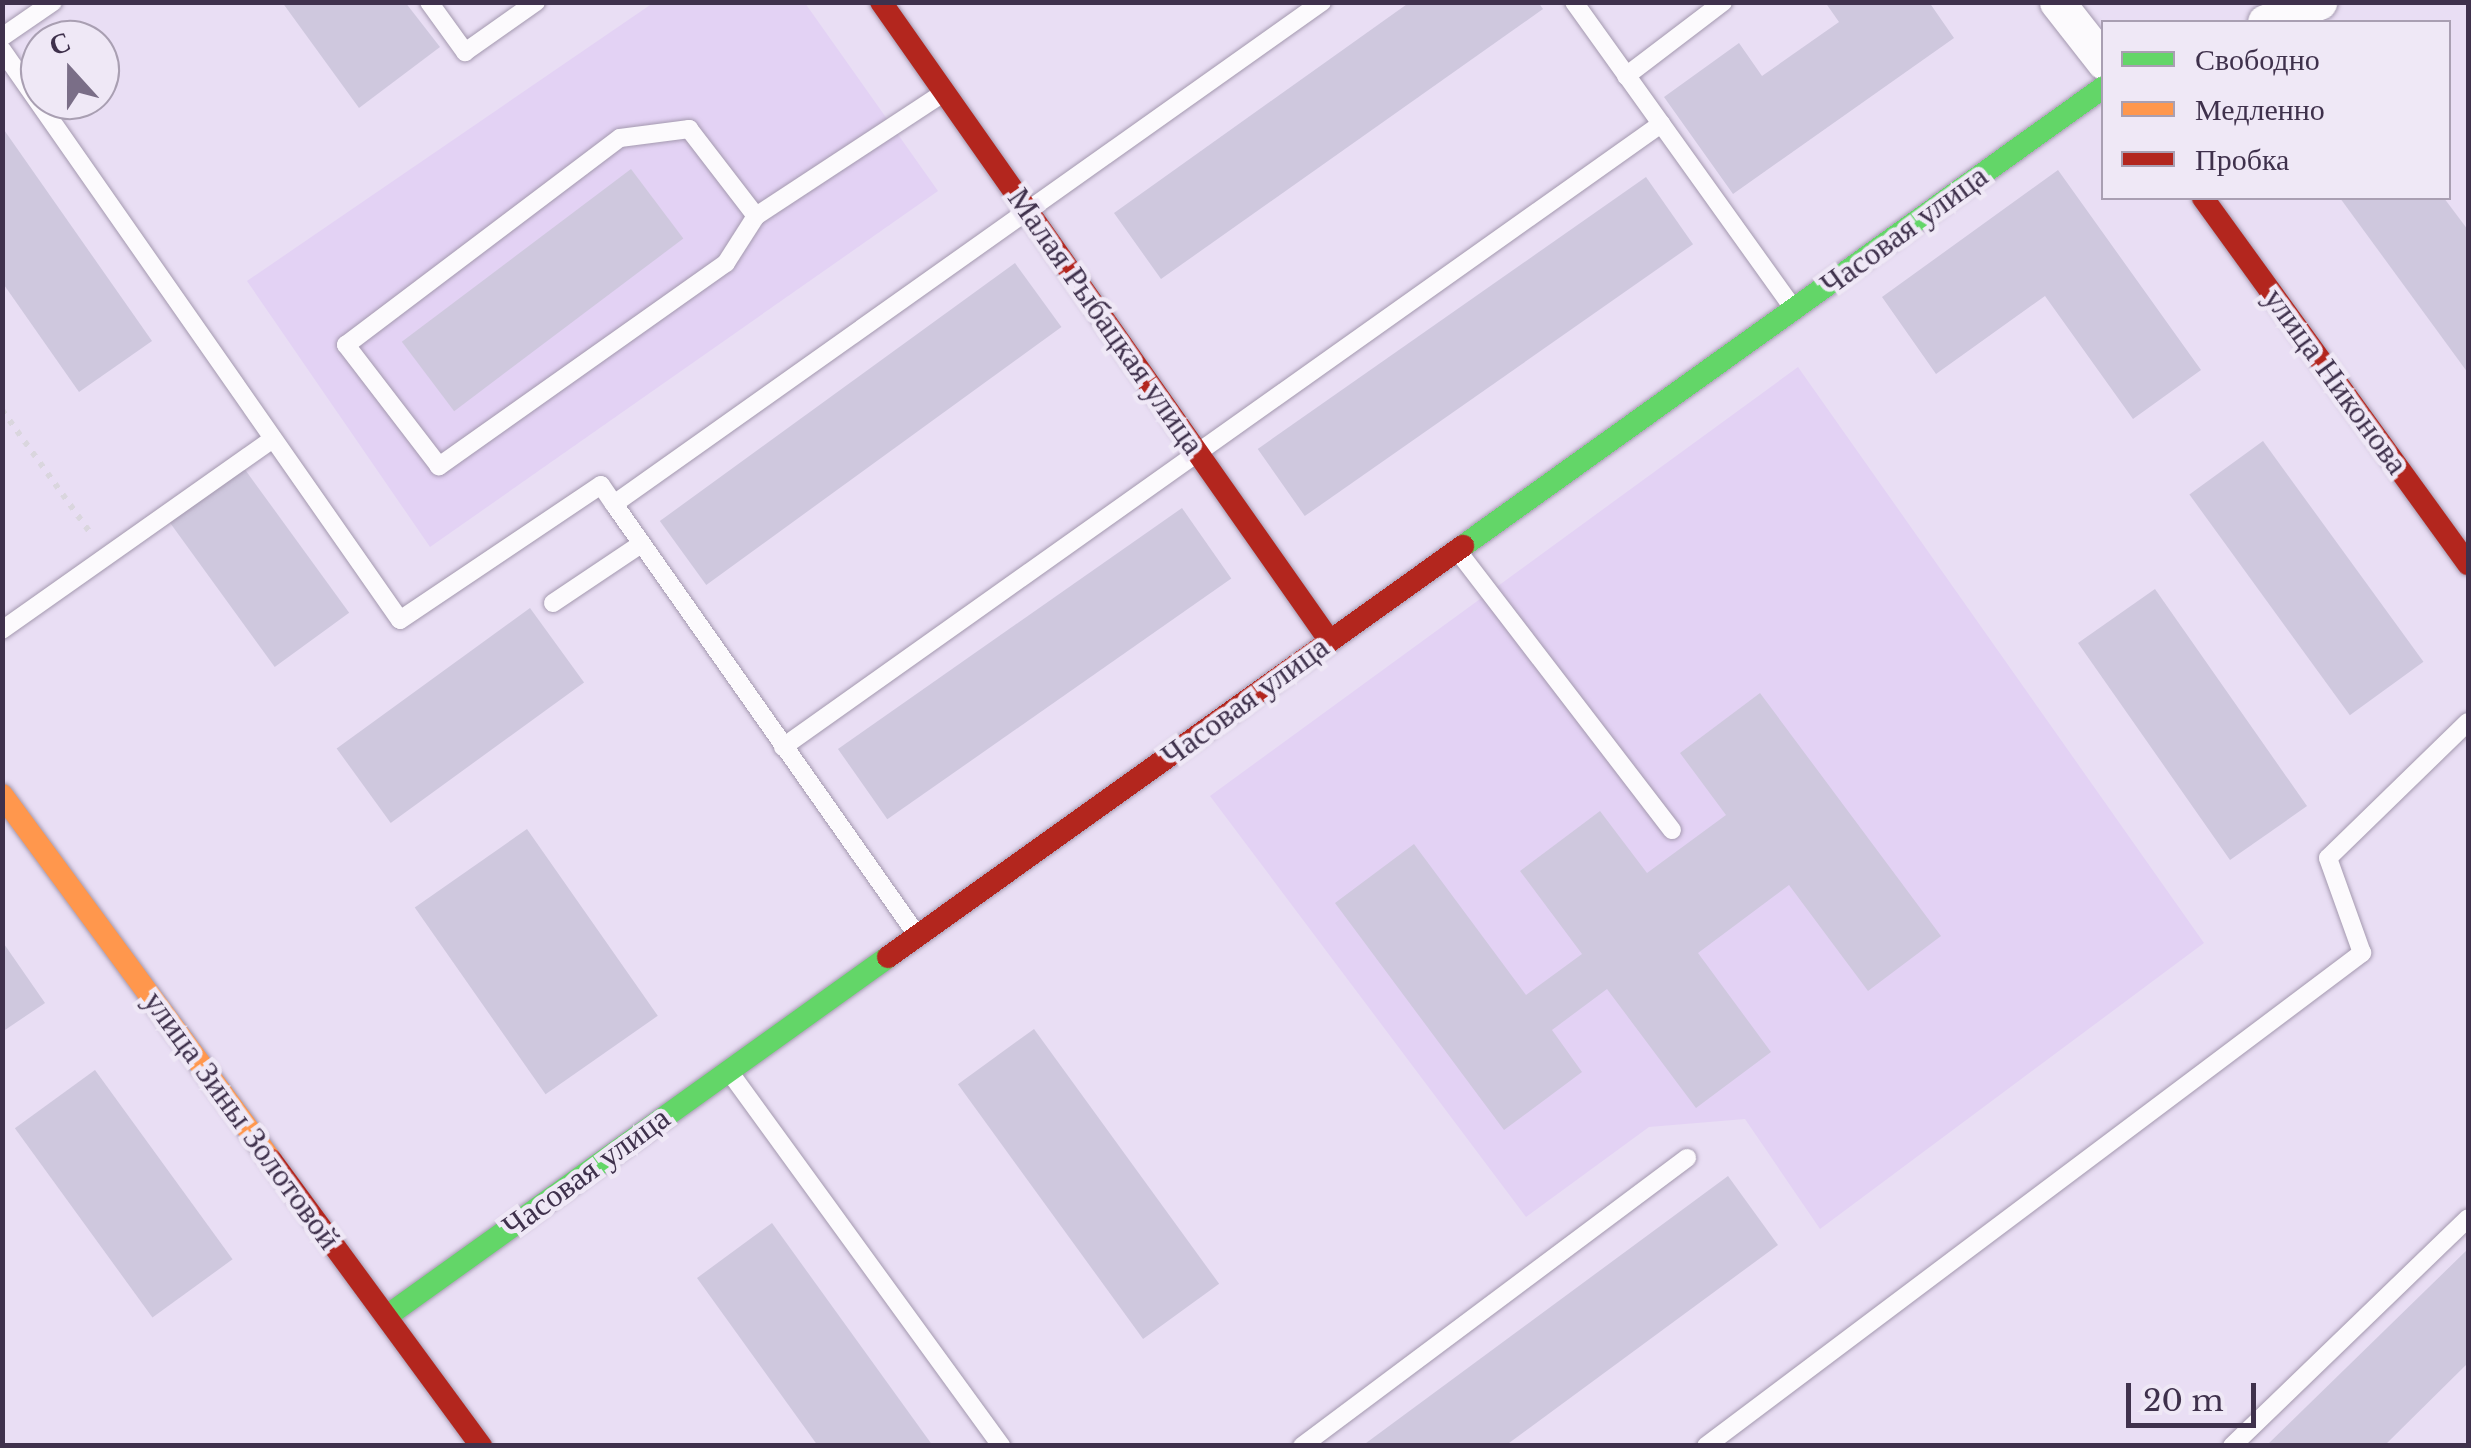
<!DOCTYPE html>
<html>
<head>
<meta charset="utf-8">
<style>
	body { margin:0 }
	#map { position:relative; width:2471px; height:1448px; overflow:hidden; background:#e9def4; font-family:"Libre Baskerville",serif }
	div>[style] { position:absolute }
	.built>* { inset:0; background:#e3d2f4 }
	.building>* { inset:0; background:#cfc8de; transform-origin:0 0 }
	.path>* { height:6px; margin-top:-3px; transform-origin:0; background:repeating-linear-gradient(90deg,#dad6de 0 5px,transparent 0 13px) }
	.roads { filter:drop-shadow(0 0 2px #a499af) drop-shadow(0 0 2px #a499af) }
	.lane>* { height:18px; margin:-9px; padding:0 9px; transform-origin:9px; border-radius:9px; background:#fcfafd }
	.street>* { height:35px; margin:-17.5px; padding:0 17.5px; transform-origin:17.5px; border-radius:17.5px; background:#fcfafd }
	.fast>* { height:22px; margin:-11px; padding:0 11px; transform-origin:11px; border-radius:11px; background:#63d668 }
	.slow>* { height:22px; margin:-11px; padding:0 11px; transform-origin:11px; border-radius:11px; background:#ff974d }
	.jam>* { height:22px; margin:-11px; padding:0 11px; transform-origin:11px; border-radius:11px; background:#b3261e }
	span { translate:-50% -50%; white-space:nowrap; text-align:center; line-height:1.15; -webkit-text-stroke:9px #efe8f6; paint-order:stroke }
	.street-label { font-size:32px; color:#3f314c }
	.frame { position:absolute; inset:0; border:5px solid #3f314c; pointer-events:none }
	.legend { position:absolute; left:2101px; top:20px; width:350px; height:180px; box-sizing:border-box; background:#efe8f6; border:2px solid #a99fb2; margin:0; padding:12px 18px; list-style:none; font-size:30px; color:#3f314c }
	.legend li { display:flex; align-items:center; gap:20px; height:50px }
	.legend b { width:50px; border:2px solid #a99fb2 }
	.north { position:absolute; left:20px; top:20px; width:100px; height:100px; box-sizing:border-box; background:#efe8f6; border:2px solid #a99fb2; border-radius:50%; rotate:339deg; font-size:28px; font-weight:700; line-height:40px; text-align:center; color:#3f314c }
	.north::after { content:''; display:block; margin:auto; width:35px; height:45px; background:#7a6e87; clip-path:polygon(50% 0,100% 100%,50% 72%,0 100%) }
	.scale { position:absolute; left:2126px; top:1383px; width:130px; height:45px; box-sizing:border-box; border:5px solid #3f314c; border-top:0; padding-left:12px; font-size:30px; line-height:35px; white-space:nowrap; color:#3f314c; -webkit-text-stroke:8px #efe8f6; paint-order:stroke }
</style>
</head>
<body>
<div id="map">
	<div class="built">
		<div style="clip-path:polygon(653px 3px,805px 3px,938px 191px,430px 547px,247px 281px)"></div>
		<div style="clip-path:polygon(1798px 367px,2204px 943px,1820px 1229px,1745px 1119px,1649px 1127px,1526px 1217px,1210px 796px)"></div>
	</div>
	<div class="building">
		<div style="clip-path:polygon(282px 2px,405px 2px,440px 47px,359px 108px)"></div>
		<div style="clip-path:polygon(1410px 2px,1538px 2px,1543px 9px,1161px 279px,1114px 213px)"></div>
		<div style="clip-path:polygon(1825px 2px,1929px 2px,1954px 38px,1733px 194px,1664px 97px,1739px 43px,1762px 76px,1839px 22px)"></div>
		<div style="clip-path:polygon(2px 127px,152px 341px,79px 392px,2px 282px)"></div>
		<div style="left:631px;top:169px;width:87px;height:287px;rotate:53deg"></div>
		<div style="clip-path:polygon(2058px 170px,2201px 370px,2133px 419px,2045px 296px,1936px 374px,1882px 297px)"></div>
		<div style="left:1646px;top:177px;width:82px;height:474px;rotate:55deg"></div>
		<div style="clip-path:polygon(2340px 198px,2444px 198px,2468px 230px,2468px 373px)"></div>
		<div style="left:1015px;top:263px;width:79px;height:439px;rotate:54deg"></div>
		<div style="left:2263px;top:441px;width:273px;height:91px;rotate:54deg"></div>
		<div style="left:241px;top:464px;width:184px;height:92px;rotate:54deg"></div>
		<div style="left:1182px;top:508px;width:86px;height:420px;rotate:55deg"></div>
		<div style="left:2155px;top:589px;width:265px;height:94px;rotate:55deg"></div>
		<div style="left:530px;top:608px;width:92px;height:239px;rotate:54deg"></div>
		<div style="clip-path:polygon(1760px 693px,1941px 936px,1868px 991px,1789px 885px,1698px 953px,1771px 1052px,1696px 1108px,1607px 989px,1552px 1030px,1582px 1072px,1504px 1130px,1335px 903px,1414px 844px,1526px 995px,1582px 954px,1520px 871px,1600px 811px,1647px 873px,1726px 815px,1680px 753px)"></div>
		<div style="left:527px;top:829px;width:228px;height:137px;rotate:55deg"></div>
		<div style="clip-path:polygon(2px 941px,45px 1003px,2px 1032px)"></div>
		<div style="left:1034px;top:1029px;width:315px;height:94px;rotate:54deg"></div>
		<div style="left:95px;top:1070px;width:234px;height:99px;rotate:54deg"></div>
		<div style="clip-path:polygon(1728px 1176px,1778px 1245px,1505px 1446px,1362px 1446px)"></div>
		<div style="clip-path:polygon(772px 1223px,933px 1446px,818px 1446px,697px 1278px)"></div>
		<div style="clip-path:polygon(2468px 1249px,2468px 1363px,2384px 1446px,2266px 1446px)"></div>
	</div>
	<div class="path">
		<div style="left:2px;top:410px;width:149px;rotate:54.3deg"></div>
	</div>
	<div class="roads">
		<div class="lane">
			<div style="left:429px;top:2px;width:62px;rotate:54.2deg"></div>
			<div style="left:465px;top:52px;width:87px;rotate:-35.2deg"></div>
			<div style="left:1574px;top:2px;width:375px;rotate:54.4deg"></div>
			<div style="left:2px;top:37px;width:62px;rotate:-34.5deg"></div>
			<div style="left:2px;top:50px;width:695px;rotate:55.08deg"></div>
			<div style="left:400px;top:620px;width:242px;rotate:-33.9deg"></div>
			<div style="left:601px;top:485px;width:23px;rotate:56deg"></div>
			<div style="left:1626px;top:76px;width:122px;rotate:-37.3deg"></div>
			<div style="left:756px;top:216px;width:56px;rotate:122.6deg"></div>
			<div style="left:726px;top:263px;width:352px;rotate:144.7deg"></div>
			<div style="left:439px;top:466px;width:153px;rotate:-127.5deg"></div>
			<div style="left:346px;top:345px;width:343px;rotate:-37.1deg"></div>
			<div style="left:620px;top:138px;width:70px;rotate:-7.4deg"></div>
			<div style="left:689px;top:129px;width:110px;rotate:52.4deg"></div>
			<div style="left:756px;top:216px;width:226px;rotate:-33.3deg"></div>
			<div style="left:1457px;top:550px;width:353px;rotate:52.5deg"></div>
			<div style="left:553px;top:603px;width:106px;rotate:-33.8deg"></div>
			<div style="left:2px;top:630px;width:329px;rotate:-35.2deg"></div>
			<div style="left:783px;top:747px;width:1077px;rotate:-35.36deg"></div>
			<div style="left:917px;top:935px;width:527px;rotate:-125.11deg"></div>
			<div style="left:614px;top:504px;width:868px;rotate:-35.34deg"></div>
			<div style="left:731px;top:1074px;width:460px;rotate:54deg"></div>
			<div style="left:1302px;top:1446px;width:481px;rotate:-36.8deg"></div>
			<div style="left:1706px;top:1446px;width:821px;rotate:-36.93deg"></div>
			<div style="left:2362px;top:953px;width:101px;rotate:-109.7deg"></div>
			<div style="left:2328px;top:858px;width:195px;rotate:-44.2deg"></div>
			<div style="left:2232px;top:1446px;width:328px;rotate:-44deg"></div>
		</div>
		<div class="street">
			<div style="left:2057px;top:2px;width:76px;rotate:51.9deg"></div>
			<div style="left:2265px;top:22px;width:58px;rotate:-20.3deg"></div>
		</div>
		<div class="fast">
			<div style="left:1463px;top:546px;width:788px;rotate:-35.61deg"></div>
			<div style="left:387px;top:1316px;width:616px;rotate:-35.62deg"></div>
		</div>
		<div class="slow">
			<div style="left:2px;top:795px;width:453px;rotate:53.6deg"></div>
		</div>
		<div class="jam">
			<div style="left:881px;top:2px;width:781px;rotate:54.91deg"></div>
			<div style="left:2203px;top:198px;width:452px;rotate:54.1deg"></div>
			<div style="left:888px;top:957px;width:707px;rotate:-35.56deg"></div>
			<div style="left:271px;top:1160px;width:355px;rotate:53.7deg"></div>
		</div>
	</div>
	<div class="street-label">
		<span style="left:1904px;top:230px;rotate:-36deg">Часовая улица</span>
		<span style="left:1106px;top:321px;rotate:55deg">Малая Рыбацкая улица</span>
		<span style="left:2336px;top:381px;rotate:54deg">улица Никонова</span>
		<span style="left:1245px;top:701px;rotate:-36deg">Часовая улица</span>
		<span style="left:242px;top:1120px;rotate:54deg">улица Зины Золотовой</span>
		<span style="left:586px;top:1172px;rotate:-36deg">Часовая улица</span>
	</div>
	<div class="frame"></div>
	<ul class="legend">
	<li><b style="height:12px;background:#63d668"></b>Свободно</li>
	<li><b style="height:12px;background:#ff974d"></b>Медленно</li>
	<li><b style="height:12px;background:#b3261e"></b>Пробка</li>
	</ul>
	<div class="north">С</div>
	<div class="scale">20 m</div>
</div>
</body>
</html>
